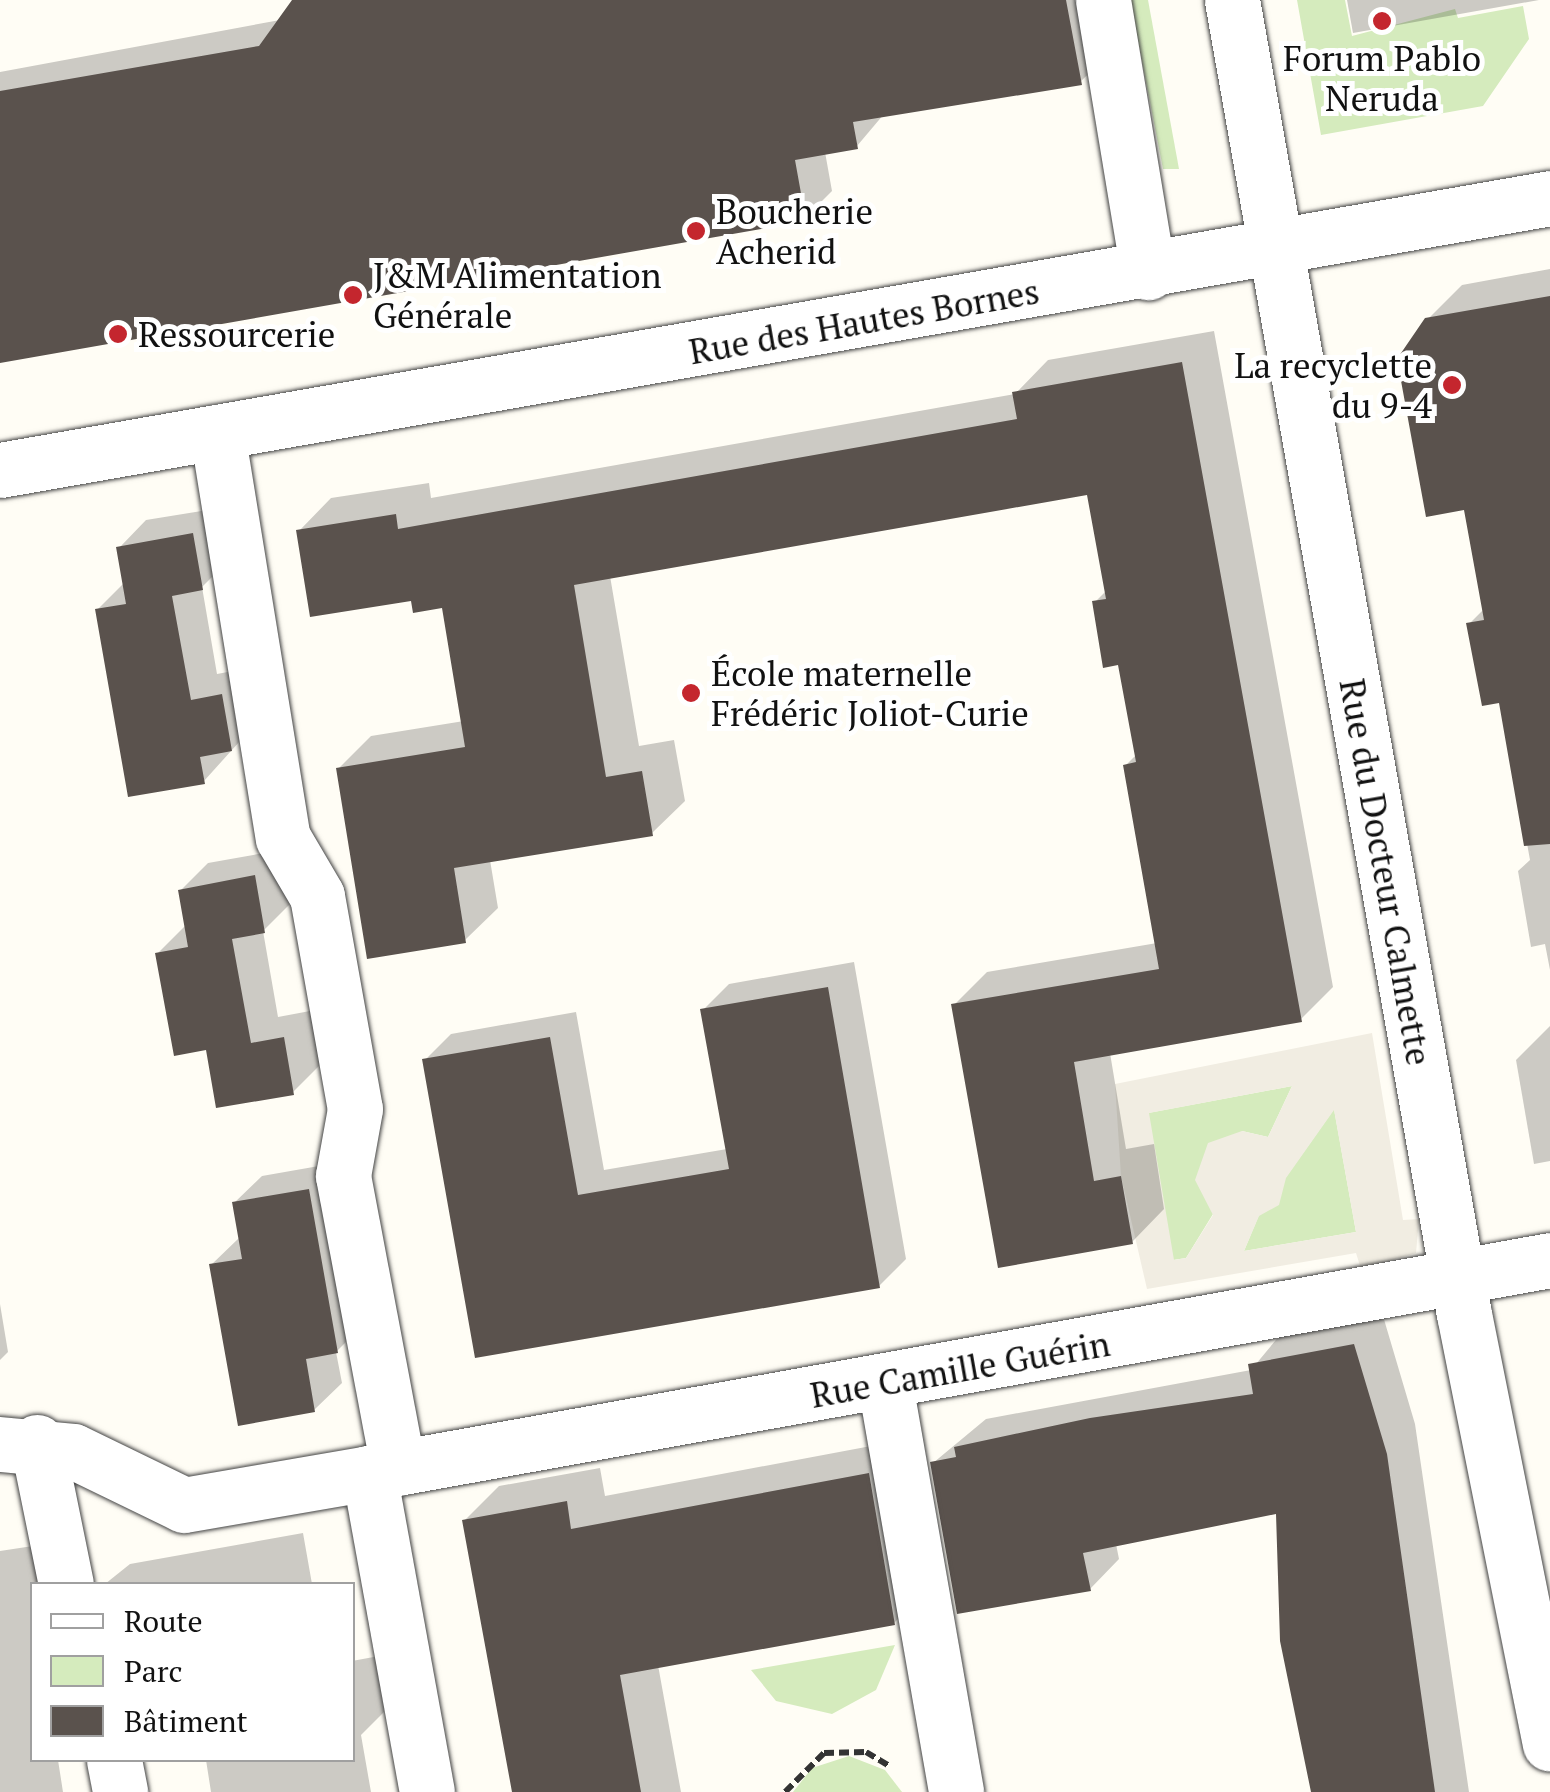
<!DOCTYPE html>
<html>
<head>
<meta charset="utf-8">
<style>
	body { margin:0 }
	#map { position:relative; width:1550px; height:1792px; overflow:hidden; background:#fffdf5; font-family:"PT Serif",serif }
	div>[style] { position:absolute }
	.green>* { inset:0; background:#d5ebbd }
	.plaza>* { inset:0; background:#f1ede2 }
	.shadow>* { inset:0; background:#0003 }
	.building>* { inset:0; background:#5a524d }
	.path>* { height:6px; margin-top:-3px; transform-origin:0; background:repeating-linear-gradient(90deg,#333 0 10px,transparent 0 15px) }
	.roads { filter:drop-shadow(0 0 2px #444) drop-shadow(0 0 2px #444) }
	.minor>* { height:55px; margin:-27.5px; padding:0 27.5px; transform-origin:27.5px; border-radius:27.5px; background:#fff }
	.dots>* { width:28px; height:28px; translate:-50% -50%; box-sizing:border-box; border:5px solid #fff; border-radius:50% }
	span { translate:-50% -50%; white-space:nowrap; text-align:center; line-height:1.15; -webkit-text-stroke:10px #fff; paint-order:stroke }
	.poi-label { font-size:35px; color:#111 }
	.left { translate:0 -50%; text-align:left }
	.right { translate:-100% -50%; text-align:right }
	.street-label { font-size:35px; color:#111 }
	.legend { position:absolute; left:30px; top:1582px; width:325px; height:180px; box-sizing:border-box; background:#fff; border:2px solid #a0a0a0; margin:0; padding:12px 18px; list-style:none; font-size:30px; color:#111 }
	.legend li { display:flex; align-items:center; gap:20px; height:50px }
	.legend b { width:50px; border:2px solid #a0a0a0 }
</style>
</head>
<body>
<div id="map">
	<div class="green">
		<div style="clip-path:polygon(1130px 0,1148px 0,1179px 169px,1163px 169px)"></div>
		<div style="clip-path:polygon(1297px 0,1345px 0,1352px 36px,1455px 9px,1458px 18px,1523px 6px,1529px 39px,1483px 106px,1321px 135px)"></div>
		<div style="clip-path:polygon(1292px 1086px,1268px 1137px,1242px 1131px,1213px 1214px,1186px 1258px,1173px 1260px,1148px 1113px)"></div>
		<div style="clip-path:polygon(1334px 1109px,1356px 1232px,1244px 1251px,1259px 1215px)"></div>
		<div style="clip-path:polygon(895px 1645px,876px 1690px,832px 1714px,776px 1701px,751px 1670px)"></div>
		<div style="clip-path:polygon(849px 1756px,885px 1770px,902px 1792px,793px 1792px,812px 1768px)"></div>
	</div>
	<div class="plaza">
		<div style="clip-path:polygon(evenodd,1372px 1033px,1403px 1220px,1419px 1219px,1416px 1253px,1361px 1269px,1356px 1253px,1147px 1289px,1121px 1176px,1115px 1084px,1372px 1033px,1292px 1086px,1268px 1137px,1242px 1131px,1208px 1143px,1195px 1180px,1213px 1215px,1186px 1258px,1174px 1260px,1149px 1113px,1292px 1086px,1372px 1033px,1334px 1110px,1356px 1232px,1244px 1251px,1259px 1216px,1279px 1205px,1286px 1178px,1334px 1110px)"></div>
	</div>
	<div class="shadow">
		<div style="clip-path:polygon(295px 0,1098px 0,1108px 55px,1080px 82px,884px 114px,857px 146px,825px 152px,832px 191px,804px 219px,0 360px,0 72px,280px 20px)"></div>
		<div style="clip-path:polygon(1347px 0,1539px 0,1353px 33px)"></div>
		<div style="clip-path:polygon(1550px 269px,1550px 970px,1545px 944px,1531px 947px,1518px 871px,1530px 860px,1501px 700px,1469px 624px,1484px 609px,1427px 320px,1462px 285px)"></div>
		<div style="clip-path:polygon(1214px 331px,1333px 987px,1300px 1020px,1110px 1053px,1126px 1149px,1154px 1144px,1164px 1209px,1132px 1242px,954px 1005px,987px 972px,1157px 943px,1125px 766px,1137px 754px,1120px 662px,1095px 602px,1107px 590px,1089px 492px,610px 576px,639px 746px,674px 740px,685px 801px,652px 833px,490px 860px,498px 908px,465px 940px,338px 769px,371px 736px,464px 721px,444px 605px,413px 598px,299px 531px,331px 498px,429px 483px,431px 498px,1015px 394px,1048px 360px)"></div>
		<div style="clip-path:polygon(220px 508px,229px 560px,202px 587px,217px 674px,249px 668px,258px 721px,204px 781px,97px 610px,125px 582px,119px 548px,146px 520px)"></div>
		<div style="clip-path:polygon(281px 850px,291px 903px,263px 931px,278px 1017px,310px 1011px,320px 1065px,293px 1092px,208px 1047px,157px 954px,185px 926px,180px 891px,208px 863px)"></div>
		<div style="clip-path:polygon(854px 962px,906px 1259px,879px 1286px,477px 1355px,425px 1060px,451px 1034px,576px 1012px,604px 1170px,727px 1149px,703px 1010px,729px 984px)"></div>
		<div style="clip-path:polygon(1550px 1026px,1550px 1161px,1534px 1164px,1516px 1060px)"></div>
		<div style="clip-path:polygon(336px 1163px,364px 1324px,336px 1352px,342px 1383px,314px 1410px,211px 1265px,239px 1238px,234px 1203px,262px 1176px)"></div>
		<div style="clip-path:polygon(0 1304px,8px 1352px,0 1360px)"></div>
		<div style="clip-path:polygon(1383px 1316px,1415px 1424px,1469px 1792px,1313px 1792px,1278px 1511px,1116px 1544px,1119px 1559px,1090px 1589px,933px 1463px,986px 1419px,1251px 1370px,1280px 1335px)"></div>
		<div style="clip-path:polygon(903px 1440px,928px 1588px,894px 1623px,658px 1665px,681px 1792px,514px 1792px,465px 1520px,499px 1486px,600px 1468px,605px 1496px)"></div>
		<div style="clip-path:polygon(303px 1533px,312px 1584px,32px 1584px,32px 1760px,58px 1760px,63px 1792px,0 1792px,0 1551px,46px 1544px,51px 1577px,105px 1584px,130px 1564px)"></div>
		<div style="clip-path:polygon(379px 1656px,388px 1708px,361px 1735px,371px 1792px,211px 1792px,206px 1760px,352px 1760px,352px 1661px)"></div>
	</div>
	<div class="building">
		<div style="clip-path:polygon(292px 0,1066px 0,1082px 85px,853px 122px,858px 149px,795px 160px,806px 221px,0 363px,0 91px,259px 46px)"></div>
		<div style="clip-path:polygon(1550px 296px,1550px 844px,1524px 846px,1499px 703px,1482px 706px,1466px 623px,1484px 620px,1464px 510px,1426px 517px,1397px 359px,1425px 318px)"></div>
		<div style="clip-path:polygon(1182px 362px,1302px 1022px,1074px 1062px,1094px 1181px,1121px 1176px,1133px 1244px,998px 1268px,951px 1004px,1159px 969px,1123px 765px,1136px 762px,1118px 665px,1103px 668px,1092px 601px,1106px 599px,1087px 495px,574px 585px,606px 777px,642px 771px,653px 836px,454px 868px,466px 943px,367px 959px,336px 768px,465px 747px,442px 608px,413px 613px,411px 601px,310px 617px,296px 530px,396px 514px,398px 529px,1017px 419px,1012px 392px)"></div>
		<div style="clip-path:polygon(193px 533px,203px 590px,172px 596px,191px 700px,222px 694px,232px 751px,200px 757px,205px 784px,128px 797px,95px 609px,126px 604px,116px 547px)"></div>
		<div style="clip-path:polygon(255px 875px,265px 933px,232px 939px,251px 1043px,284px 1037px,294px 1095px,216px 1108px,206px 1050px,174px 1056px,155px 953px,188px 947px,178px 890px)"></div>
		<div style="clip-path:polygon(828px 987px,880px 1288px,475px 1358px,422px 1059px,550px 1037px,578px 1195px,729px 1169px,700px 1009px)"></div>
		<div style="clip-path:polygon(309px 1189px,338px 1353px,306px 1359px,315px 1412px,238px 1426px,209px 1264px,242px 1259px,232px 1202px)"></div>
		<div style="clip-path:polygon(1354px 1344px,1387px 1454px,1435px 1792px,1311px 1792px,1280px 1641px,1276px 1514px,1083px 1553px,1091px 1591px,957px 1614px,930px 1462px,956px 1457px,954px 1447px,1090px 1418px,1253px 1394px,1248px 1364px)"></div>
		<div style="clip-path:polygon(869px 1473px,895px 1625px,620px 1675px,641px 1792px,512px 1792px,462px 1520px,567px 1501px,571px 1529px)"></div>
	</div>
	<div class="path">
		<div style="left:785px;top:1792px;width:55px;rotate:-45deg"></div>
		<div style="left:824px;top:1753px;width:42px;rotate:-1.4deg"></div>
		<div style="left:866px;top:1752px;width:29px;rotate:31deg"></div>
	</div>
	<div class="roads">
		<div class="minor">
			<div style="left:1103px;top:0;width:276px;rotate:80.6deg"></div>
			<div style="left:1232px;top:0;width:1334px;rotate:79.99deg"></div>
			<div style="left:1464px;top:1314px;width:438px;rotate:78.7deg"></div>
			<div style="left:217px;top:432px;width:411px;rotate:80.8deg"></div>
			<div style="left:283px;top:838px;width:67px;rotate:59.6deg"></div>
			<div style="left:317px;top:896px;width:216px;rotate:79.9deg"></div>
			<div style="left:355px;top:1109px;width:68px;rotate:100.2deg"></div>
			<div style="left:343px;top:1176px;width:297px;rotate:79.3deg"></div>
			<div style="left:0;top:470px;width:1574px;rotate:-9.95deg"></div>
			<div style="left:885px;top:1384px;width:414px;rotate:80.1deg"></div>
			<div style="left:37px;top:1442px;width:145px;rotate:78.5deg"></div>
			<div style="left:0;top:1444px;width:73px;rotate:5.5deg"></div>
			<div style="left:73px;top:1451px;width:123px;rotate:25.9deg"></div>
			<div style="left:184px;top:1505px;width:188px;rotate:-9.8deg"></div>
			<div style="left:369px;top:1473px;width:324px;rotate:79.7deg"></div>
			<div style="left:369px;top:1473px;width:1200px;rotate:-10.22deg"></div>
			<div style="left:114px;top:1760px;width:33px;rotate:79deg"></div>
		</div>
	</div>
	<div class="dots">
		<div style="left:1382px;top:21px;background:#c4262e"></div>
		<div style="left:696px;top:231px;background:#c4262e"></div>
		<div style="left:353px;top:295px;background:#c4262e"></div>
		<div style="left:118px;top:334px;background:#c4262e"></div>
		<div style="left:1452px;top:385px;background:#c4262e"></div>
		<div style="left:691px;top:693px;background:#c4262e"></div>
	</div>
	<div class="poi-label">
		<span style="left:1382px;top:78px">Forum Pablo<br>Neruda</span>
		<span class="left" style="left:716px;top:231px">Boucherie<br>Acherid</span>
		<span class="left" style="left:373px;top:295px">J&amp;M Alimentation<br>Générale</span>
		<span class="left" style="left:138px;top:334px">Ressourcerie</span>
		<span class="right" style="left:1432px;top:385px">La recyclette<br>du 9-4</span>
		<span class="left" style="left:711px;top:693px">École maternelle<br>Frédéric Joliot-Curie</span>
	</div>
	<div class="street-label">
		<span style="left:864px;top:321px;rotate:-10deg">Rue des Hautes Bornes</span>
		<span style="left:1386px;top:872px;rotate:80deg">Rue du Docteur Calmette</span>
		<span style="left:960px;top:1369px;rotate:-10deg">Rue Camille Guérin</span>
	</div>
	<ul class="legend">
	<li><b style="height:12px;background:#fff"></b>Route</li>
	<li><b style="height:28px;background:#d5ebbd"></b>Parc</li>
	<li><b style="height:28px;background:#5a524d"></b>Bâtiment</li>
	</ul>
</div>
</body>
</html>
